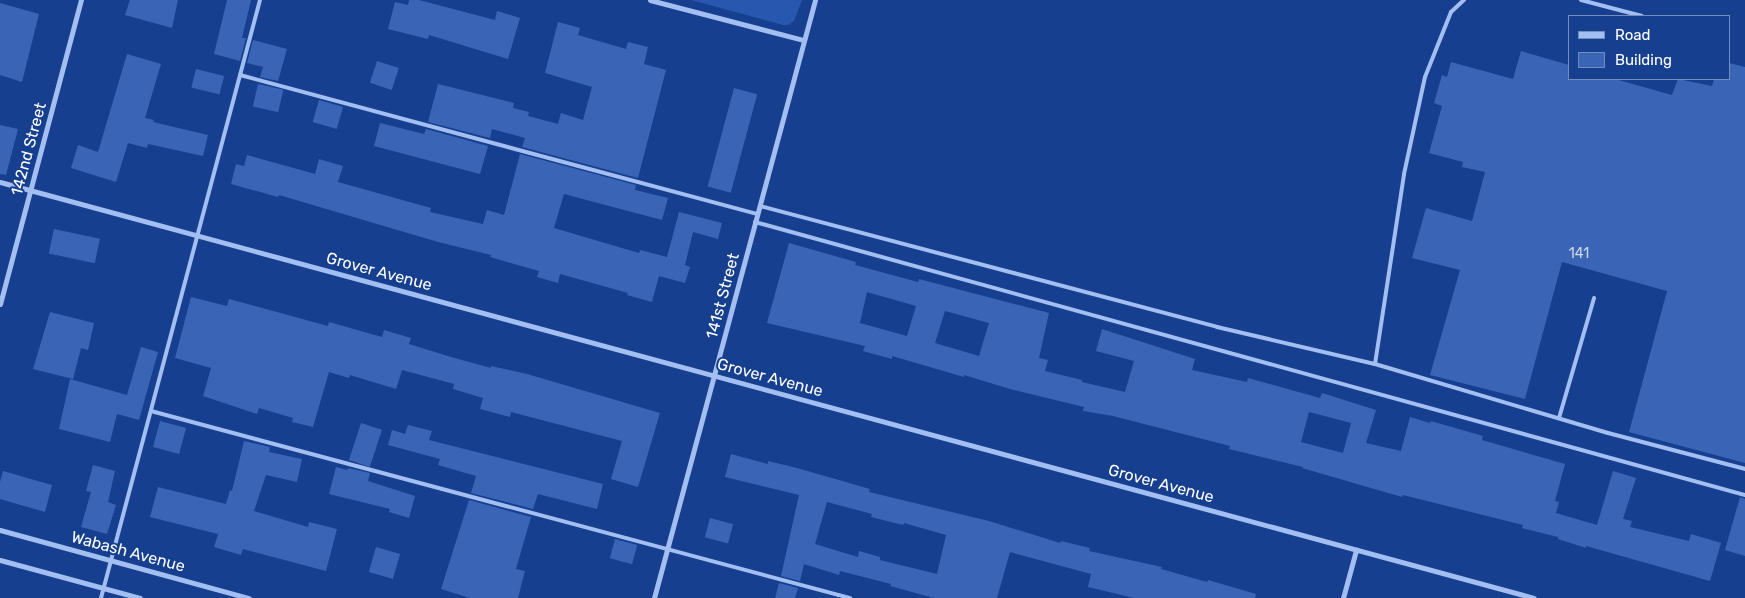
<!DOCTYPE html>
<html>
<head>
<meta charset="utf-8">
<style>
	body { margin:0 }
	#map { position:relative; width:1745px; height:598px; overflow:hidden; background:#163f90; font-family:Rubik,sans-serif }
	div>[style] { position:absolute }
	.green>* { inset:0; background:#2857af }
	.building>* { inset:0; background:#3a65b7; transform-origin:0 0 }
	.lane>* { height:4px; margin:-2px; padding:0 2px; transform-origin:2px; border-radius:2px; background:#a3bef0 }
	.street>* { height:5px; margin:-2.5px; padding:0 2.5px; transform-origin:2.5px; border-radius:2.5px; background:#a3bef0 }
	span { translate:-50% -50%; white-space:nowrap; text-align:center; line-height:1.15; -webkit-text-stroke:4px #163f90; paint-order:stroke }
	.number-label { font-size:14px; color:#ced8ed }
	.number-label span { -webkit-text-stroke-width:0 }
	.street-label { font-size:16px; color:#fff }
	.legend { position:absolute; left:1568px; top:15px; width:162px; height:65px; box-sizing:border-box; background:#163f90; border:1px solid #738cbc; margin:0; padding:6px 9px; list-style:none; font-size:15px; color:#fff }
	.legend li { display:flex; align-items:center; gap:10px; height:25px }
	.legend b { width:25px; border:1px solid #738cbc }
</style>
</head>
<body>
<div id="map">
	<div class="green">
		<div style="clip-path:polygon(691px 0,802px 0,794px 21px,788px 25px,783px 25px)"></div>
	</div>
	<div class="building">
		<div style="clip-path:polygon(130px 0,178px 0,172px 28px,125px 15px)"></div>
		<div style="clip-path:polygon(227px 0,251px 0,242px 38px,246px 38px,240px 61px,214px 54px)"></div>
		<div style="clip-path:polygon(409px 0,419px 0,495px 20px,497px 11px,520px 18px,508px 59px,429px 35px,428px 39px,388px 29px,395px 2px,408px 5px)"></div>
		<div style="clip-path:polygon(0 3px,39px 14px,22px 82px,0 75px)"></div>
		<div style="clip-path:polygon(558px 22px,580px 28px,578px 35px,626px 49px,628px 42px,648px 47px,644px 64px,666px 70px,638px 178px,522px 147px,525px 138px,492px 129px,490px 138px,428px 122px,438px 84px,514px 103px,513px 108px,529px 112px,528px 116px,558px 124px,561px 113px,583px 120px,592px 87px,545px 73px)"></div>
		<div style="clip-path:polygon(253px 40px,287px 49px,278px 81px,260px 77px,263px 67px,247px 63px)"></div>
		<div style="clip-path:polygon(1521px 51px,1569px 65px,1569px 79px,1615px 79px,1672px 95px,1678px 79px,1712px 86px,1714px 79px,1729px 79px,1729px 63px,1745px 67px,1745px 463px,1629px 432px,1667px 291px,1562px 262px,1525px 399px,1430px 375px,1460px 270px,1412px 258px,1426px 208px,1472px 221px,1485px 172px,1462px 167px,1463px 162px,1429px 153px,1442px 106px,1434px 103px,1442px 75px,1447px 77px,1451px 62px,1513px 79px)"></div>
		<div style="clip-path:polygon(127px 54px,161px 64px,145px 118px,154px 120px,153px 122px,208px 135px,203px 156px,148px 144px,147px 148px,128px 143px,116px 182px,71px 168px,78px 145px,98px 152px)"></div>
		<div style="left:377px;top:61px;width:23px;height:23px;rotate:18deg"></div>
		<div style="left:196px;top:69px;width:29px;height:19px;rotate:14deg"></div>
		<div style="left:258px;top:84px;width:26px;height:23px;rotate:13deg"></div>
		<div style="left:734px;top:88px;width:24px;height:102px;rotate:15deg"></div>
		<div style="left:319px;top:100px;width:25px;height:23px;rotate:16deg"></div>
		<div style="clip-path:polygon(380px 123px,424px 134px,426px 129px,488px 146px,480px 174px,374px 146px)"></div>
		<div style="clip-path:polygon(0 125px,18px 129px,6px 175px,0 174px)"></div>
		<div style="clip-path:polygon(520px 154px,636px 185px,635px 190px,668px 198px,662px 220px,564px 194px,554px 228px,639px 253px,640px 250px,667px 257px,679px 212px,722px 223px,718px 239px,693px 232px,685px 265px,690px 267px,685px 283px,659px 276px,652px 302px,627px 295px,628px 293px,560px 274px,558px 283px,537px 277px,539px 271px,490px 257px,491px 255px,438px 242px,279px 195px,278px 197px,231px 184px,236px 164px,244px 166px,247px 155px,315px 174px,319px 159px,343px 166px,338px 182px,431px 208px,430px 212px,483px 224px,487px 210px,504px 215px)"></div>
		<div style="left:54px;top:229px;width:47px;height:25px;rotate:12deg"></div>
		<div style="clip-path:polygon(evenodd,789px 243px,856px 262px,855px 265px,918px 282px,919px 279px,1049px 313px,1039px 358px,1048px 360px,1045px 371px,1082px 380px,1082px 382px,1125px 392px,1134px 361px,1096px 351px,1102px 329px,1195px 359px,1192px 370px,1247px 382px,1248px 378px,1320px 398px,1322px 393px,1376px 410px,1366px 443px,1401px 451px,1410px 417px,1430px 423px,1431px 421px,1483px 436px,1482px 440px,1565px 464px,1555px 501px,1559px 502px,1556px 513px,1597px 525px,1613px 471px,1636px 478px,1623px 519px,1632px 521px,1630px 527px,1689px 541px,1691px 534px,1721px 543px,1710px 581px,1586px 546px,1586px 548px,1558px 539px,1558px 537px,1522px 528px,1523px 525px,1403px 495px,1402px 497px,1302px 468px,1303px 467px,1229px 449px,1230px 446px,1113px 416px,1083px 411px,1084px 407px,1010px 389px,964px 375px,964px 377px,892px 356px,892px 359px,863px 351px,865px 346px,767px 323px,789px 243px,867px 292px,916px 306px,907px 336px,860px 323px,867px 292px,789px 243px,945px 311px,989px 323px,979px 356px,935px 343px,945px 311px,789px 243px,1309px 412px,1351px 423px,1343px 453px,1301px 442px,1309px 412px)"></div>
		<div style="clip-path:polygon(191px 297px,227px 306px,229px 299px,328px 326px,329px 322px,382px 337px,384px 330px,411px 338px,409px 344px,451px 357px,491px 368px,491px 366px,527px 374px,660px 413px,638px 487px,611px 479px,622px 441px,511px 412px,510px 417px,480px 409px,483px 398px,453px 389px,454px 384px,402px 370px,396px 389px,350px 375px,349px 378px,329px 372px,313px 427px,292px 422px,293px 418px,259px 408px,257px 414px,203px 396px,211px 368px,175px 358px)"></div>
		<div style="clip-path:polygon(50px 312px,94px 323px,88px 350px,81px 348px,73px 379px,33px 369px)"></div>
		<div style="clip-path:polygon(141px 347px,158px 352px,139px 420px,117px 414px,110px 442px,59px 429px,70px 379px,127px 395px)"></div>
		<div style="left:160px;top:421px;width:27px;height:27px;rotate:15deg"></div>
		<div style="left:361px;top:423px;width:22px;height:39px;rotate:18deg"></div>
		<div style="clip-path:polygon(408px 425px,432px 431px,429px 440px,603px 484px,597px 509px,538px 494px,533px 509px,471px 493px,476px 476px,438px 465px,440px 459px,388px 445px,392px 430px,405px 434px)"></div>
		<div style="clip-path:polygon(244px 441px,270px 447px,269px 452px,302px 459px,297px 482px,266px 475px,254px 511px,308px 527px,309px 522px,337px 529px,326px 571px,243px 549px,241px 555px,214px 547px,218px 534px,150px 517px,158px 487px,226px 504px,230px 490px,232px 491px)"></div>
		<div style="clip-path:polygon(evenodd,731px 454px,768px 464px,768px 461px,797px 468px,870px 489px,869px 492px,989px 521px,1060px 543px,1061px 541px,1090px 548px,1089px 551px,1162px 567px,1161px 569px,1207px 582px,1208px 580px,1256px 594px,1255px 598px,1134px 598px,1088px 587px,1091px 574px,1010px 552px,997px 598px,934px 598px,890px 586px,891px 584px,840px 571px,839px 575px,804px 564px,800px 581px,781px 576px,799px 495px,725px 477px,731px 454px,827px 502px,872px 514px,871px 517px,903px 525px,904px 523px,946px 535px,937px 574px,880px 560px,880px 557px,859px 551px,858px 557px,815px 544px,827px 502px)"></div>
		<div style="clip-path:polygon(93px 465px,115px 471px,108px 502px,116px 505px,107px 534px,81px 527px,91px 492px,86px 491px)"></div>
		<div style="clip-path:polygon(336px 467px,347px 470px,348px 468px,370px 473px,368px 481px,415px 496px,409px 518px,389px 512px,390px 509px,329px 494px)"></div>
		<div style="clip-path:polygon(3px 471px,52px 485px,45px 512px,0 499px,0 482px)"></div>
		<div style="clip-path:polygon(1740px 497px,1745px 499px,1745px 556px,1725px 550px)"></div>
		<div style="clip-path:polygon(469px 500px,531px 517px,516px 569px,525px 571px,518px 598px,470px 598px,441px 589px)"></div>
		<div style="left:710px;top:518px;width:24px;height:20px;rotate:15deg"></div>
		<div style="left:615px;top:539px;width:23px;height:20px;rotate:15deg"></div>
		<div style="left:376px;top:547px;width:25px;height:26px;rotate:16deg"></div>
		<div style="clip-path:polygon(779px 583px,798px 588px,795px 598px,775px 598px)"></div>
	</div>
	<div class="lane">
		<div style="left:1581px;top:0;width:63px;rotate:14.7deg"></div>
		<div style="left:240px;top:75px;width:535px;rotate:15.05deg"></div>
		<div style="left:760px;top:206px;width:473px;rotate:14.8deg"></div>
		<div style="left:1217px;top:327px;width:162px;rotate:13.2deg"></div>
		<div style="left:1375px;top:364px;width:192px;rotate:-81.3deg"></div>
		<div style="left:1404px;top:174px;width:99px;rotate:-77.8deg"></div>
		<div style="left:1425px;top:77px;width:70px;rotate:-68.2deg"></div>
		<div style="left:1451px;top:12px;width:18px;rotate:-43deg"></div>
		<div style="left:755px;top:222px;width:1027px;rotate:15.42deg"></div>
		<div style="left:1375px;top:364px;width:243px;rotate:16.5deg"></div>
		<div style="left:1608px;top:433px;width:142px;rotate:14.7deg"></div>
		<div style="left:151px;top:411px;width:724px;rotate:14.98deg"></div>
		<div style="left:1559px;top:418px;width:125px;rotate:-73.7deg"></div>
		<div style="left:101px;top:598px;width:619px;rotate:-75.11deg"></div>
	</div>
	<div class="street">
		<div style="left:650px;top:0;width:159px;rotate:14.6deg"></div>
		<div style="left:0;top:182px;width:1589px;rotate:15.17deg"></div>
		<div style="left:0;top:304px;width:315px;rotate:-75.1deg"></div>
		<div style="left:0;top:530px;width:258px;rotate:15.3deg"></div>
		<div style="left:0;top:560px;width:145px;rotate:15.2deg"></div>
		<div style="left:654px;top:598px;width:619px;rotate:-74.93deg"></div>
		<div style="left:1343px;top:598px;width:50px;rotate:-74.8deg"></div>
	</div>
	<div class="number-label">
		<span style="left:1579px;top:254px">141</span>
	</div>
	<div class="street-label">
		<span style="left:29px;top:149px;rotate:-75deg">142nd Street</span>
		<span style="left:379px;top:272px;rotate:15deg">Grover Avenue</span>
		<span style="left:723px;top:296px;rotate:-75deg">141st Street</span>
		<span style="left:770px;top:378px;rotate:15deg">Grover Avenue</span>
		<span style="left:1161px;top:484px;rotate:15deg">Grover Avenue</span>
		<span style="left:128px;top:552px;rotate:15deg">Wabash Avenue</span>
	</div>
	<ul class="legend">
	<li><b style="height:6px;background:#a3bef0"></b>Road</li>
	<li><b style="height:14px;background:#3a65b7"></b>Building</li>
	</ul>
</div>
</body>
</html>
